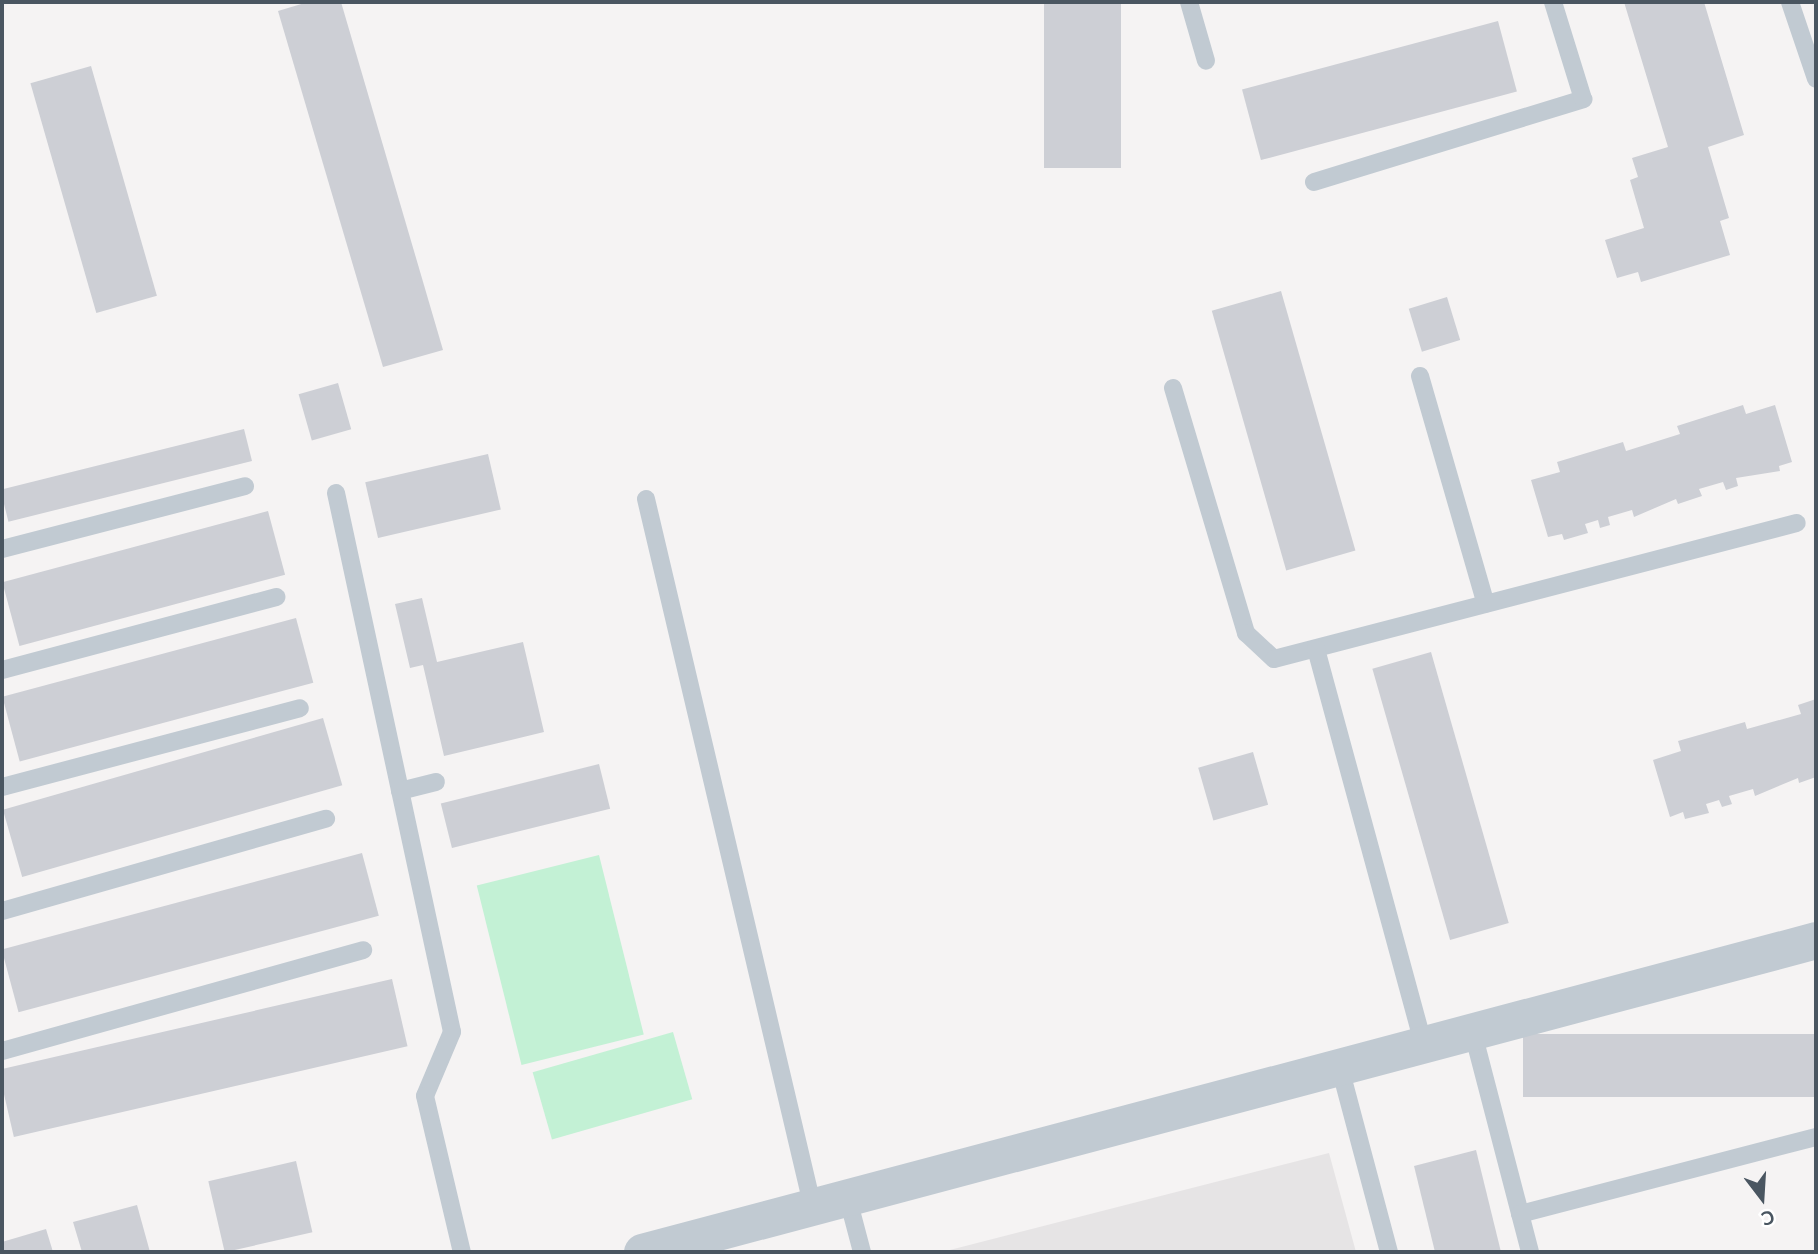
<!DOCTYPE html>
<html>
<head>
<meta charset="utf-8">
<style>
	body { margin:0 }
	#map { position:relative; width:1818px; height:1254px; overflow:hidden; background:#f5f3f3; font-family:Mulish,sans-serif }
	div>[style] { position:absolute }
	.education>* { inset:0; background:#e6e4e5 }
	.green>* { inset:0; background:#c3f1d5; transform-origin:0 0 }
	.building>* { inset:0; background:#cdcfd5; transform-origin:0 0 }
	.service>* { height:18px; margin:-9px; padding:0 9px; transform-origin:9px; border-radius:9px; background:#c1cad2 }
	.minor>* { height:37px; margin:-18.5px; padding:0 18.5px; transform-origin:18.5px; border-radius:18.5px; background:#c1cad2 }
	span { translate:-50% -50%; white-space:nowrap; text-align:center; line-height:1.15; -webkit-text-stroke:6px #fff; paint-order:stroke }
	.frame { position:absolute; inset:0; border:4px solid #4a5661; pointer-events:none }
	.north { position:absolute; left:1727px; top:1163px; width:70px; height:70px; -webkit-text-stroke:5px #fff; paint-order:stroke; rotate:163deg; font-size:19px; font-weight:700; line-height:28px; text-align:center; color:#4a5661 }
	.north::after { content:''; display:block; margin:auto; width:24px; height:32px; background:#4a5661; clip-path:polygon(50% 0,100% 100%,50% 72%,0 100%) }
</style>
</head>
<body>
<div id="map">
	<div class="education">
		<div style="clip-path:polygon(1329px 1153px,1356px 1252px,942px 1252px)"></div>
	</div>
	<div class="green">
		<div style="left:599px;top:855px;width:185px;height:126px;rotate:76deg"></div>
		<div style="left:673px;top:1032px;width:70px;height:146px;rotate:74deg"></div>
	</div>
	<div class="building">
		<div style="clip-path:polygon(308px 2px,341px 2px,443px 350px,383px 367px,278px 11px)"></div>
		<div style="left:1044px;top:2px;width:77px;height:166px"></div>
		<div style="clip-path:polygon(1624px 2px,1704px 2px,1744px 135px,1708px 147px,1729px 218px,1720px 221px,1730px 255px,1641px 282px,1638px 272px,1617px 278px,1605px 240px,1644px 228px,1630px 180px,1638px 177px,1632px 158px,1668px 147px)"></div>
		<div style="left:1498px;top:21px;width:73px;height:265px;rotate:75deg"></div>
		<div style="left:91px;top:66px;width:239px;height:63px;rotate:74deg"></div>
		<div style="left:1281px;top:291px;width:270px;height:72px;rotate:74deg"></div>
		<div style="left:1447px;top:297px;width:45px;height:40px;rotate:73deg"></div>
		<div style="left:338px;top:383px;width:48px;height:41px;rotate:74deg"></div>
		<div style="clip-path:polygon(1743px 405px,1746px 414px,1775px 405px,1792px 462px,1779px 466px,1780px 471px,1736px 478px,1738px 486px,1726px 490px,1723px 482px,1699px 489px,1702px 496px,1678px 504px,1676px 499px,1634px 517px,1632px 510px,1608px 517px,1610px 525px,1600px 528px,1598px 520px,1585px 524px,1588px 533px,1564px 540px,1562px 534px,1548px 537px,1531px 480px,1560px 472px,1557px 462px,1623px 442px,1626px 451px,1680px 434px,1677px 426px)"></div>
		<div style="left:244px;top:429px;width:33px;height:251px;rotate:76deg"></div>
		<div style="left:488px;top:454px;width:57px;height:126px;rotate:77deg"></div>
		<div style="left:268px;top:511px;width:66px;height:275px;rotate:75deg"></div>
		<div style="clip-path:polygon(422px 598px,437px 662px,523px 642px,544px 732px,444px 756px,423px 665px,410px 668px,395px 604px)"></div>
		<div style="left:296px;top:618px;width:67px;height:304px;rotate:75deg"></div>
		<div style="left:1431px;top:652px;width:282px;height:61px;rotate:74deg"></div>
		<div style="clip-path:polygon(1816px 699px,1816px 777px,1799px 783px,1798px 778px,1755px 796px,1753px 789px,1729px 796px,1732px 804px,1722px 807px,1719px 800px,1706px 804px,1709px 813px,1685px 819px,1683px 812px,1670px 817px,1653px 760px,1681px 751px,1678px 741px,1745px 722px,1747px 729px,1801px 714px,1798px 705px)"></div>
		<div style="left:323px;top:718px;width:70px;height:333px;rotate:74deg"></div>
		<div style="left:1253px;top:752px;width:55px;height:57px;rotate:74deg"></div>
		<div style="left:599px;top:764px;width:46px;height:163px;rotate:76deg"></div>
		<div style="left:362px;top:853px;width:65px;height:373px;rotate:75deg"></div>
		<div style="left:392px;top:979px;width:69px;height:404px;rotate:77deg"></div>
		<div style="left:1816px;top:1034px;width:63px;height:293px;rotate:90deg"></div>
		<div style="clip-path:polygon(1476px 1150px,1501px 1252px,1435px 1252px,1414px 1166px)"></div>
		<div style="left:296px;top:1161px;width:73px;height:90px;rotate:77deg"></div>
		<div style="clip-path:polygon(137px 1205px,150px 1252px,82px 1252px,73px 1222px)"></div>
		<div style="clip-path:polygon(46px 1229px,53px 1252px,2px 1252px,2px 1242px)"></div>
	</div>
	<div class="service">
		<div style="left:1189px;top:2px;width:61px;rotate:73.9deg"></div>
		<div style="left:1790px;top:2px;width:81px;rotate:71.3deg"></div>
		<div style="left:1314px;top:182px;width:282px;rotate:-17.1deg"></div>
		<div style="left:1583px;top:99px;width:102px;rotate:-107.2deg"></div>
		<div style="left:1420px;top:376px;width:237px;rotate:73.9deg"></div>
		<div style="left:1173px;top:388px;width:256px;rotate:73.4deg"></div>
		<div style="left:1246px;top:633px;width:38px;rotate:43deg"></div>
		<div style="left:1274px;top:659px;width:540px;rotate:-14.58deg"></div>
		<div style="left:336px;top:493px;width:551px;rotate:77.85deg"></div>
		<div style="left:452px;top:1032px;width:69px;rotate:112.9deg"></div>
		<div style="left:425px;top:1096px;width:160px;rotate:76.7deg"></div>
		<div style="left:646px;top:499px;width:728px;rotate:76.75deg"></div>
		<div style="left:2px;top:549px;width:251px;rotate:-14.5deg"></div>
		<div style="left:1316px;top:649px;width:411px;rotate:74.8deg"></div>
		<div style="left:2px;top:670px;width:284px;rotate:-14.9deg"></div>
		<div style="left:2px;top:787px;width:308px;rotate:-14.8deg"></div>
		<div style="left:400px;top:791px;width:37px;rotate:-14deg"></div>
		<div style="left:2px;top:911px;width:337px;rotate:-15.9deg"></div>
		<div style="left:1473px;top:1033px;width:226px;rotate:75.4deg"></div>
		<div style="left:2px;top:1051px;width:375px;rotate:-15.6deg"></div>
		<div style="left:1340px;top:1068px;width:190px;rotate:75.1deg"></div>
		<div style="left:848px;top:1199px;width:55px;rotate:75.2deg"></div>
		<div style="left:1520px;top:1214px;width:306px;rotate:-14.6deg"></div>
	</div>
	<div class="minor">
		<div style="left:642px;top:1252px;width:1215px;rotate:-14.88deg"></div>
	</div>
	<div class="frame"></div>
	<div class="north">С</div>
</div>
</body>
</html>
